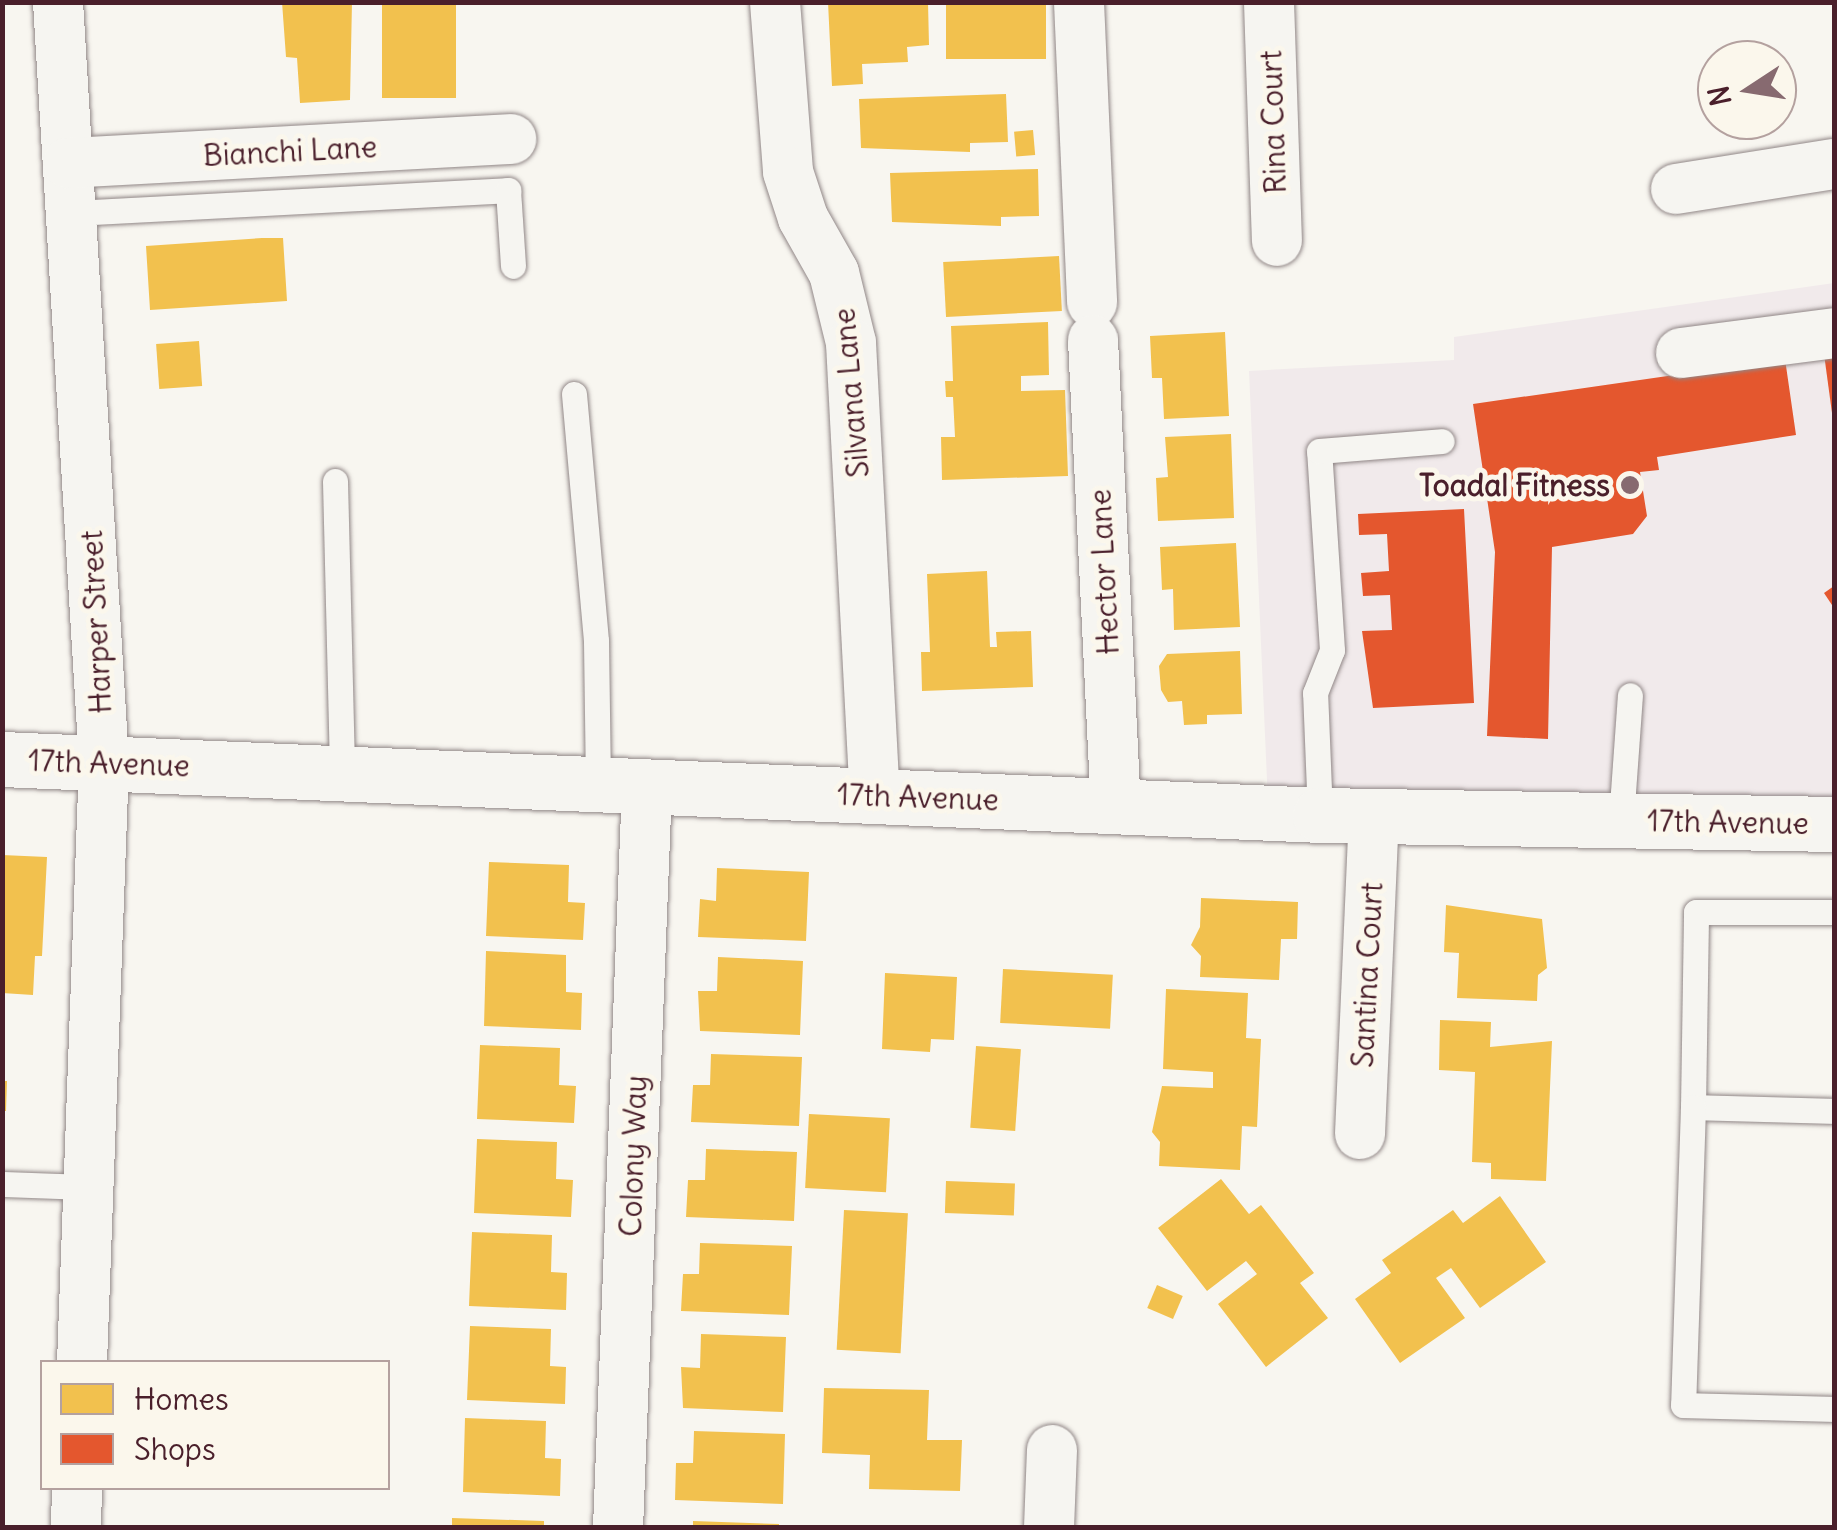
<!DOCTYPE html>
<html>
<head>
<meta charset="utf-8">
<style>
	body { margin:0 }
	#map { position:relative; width:1837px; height:1530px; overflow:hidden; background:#f8f6f0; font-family:Delius,sans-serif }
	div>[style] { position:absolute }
	.built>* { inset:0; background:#f1eaeb }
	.homes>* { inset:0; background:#f2c14e; transform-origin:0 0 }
	.shops>* { inset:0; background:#e4572e }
	.roads { filter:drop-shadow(0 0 2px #918787) drop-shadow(0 0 2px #918787) }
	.service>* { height:25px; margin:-12.5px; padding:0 12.5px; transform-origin:12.5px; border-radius:12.5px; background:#f6f5f1 }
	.minor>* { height:50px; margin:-25px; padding:0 25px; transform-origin:25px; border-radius:25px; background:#f6f5f1 }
	.secondary>* { height:55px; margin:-27.5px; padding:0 27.5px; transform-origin:27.5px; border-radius:27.5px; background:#f6f5f1 }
	.dots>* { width:28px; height:28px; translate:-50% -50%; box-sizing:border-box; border:5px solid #fbf7ec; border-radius:50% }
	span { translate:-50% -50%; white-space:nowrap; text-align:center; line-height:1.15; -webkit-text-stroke:10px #fbf7ec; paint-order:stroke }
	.street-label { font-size:30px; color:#4a1f2b }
	.poi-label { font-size:30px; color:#4a1f2b; font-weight:700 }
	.right { translate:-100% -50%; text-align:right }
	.frame { position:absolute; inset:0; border:5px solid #4a1f2b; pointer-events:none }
	.legend { position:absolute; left:40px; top:1360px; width:350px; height:130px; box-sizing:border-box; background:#fbf7ec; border:2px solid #b4a19f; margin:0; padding:12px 18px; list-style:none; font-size:30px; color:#4a1f2b }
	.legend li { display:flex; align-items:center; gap:20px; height:50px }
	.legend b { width:50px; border:2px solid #b4a19f }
	.north { position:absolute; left:1697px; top:40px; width:100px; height:100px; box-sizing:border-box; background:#fbf7ec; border:2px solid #b4a19f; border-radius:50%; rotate:258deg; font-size:28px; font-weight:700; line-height:40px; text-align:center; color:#4a1f2b }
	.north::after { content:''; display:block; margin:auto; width:35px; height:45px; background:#876a70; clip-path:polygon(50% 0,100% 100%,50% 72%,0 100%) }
</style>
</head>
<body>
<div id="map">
	<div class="built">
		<div style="clip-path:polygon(1834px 283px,1834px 820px,1268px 803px,1249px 371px,1454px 360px,1454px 337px)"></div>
	</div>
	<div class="homes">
		<div style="clip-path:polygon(282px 2px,352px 2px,350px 100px,300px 103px,297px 58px,286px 57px)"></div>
		<div style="left:382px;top:2px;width:74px;height:96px"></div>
		<div style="clip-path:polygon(828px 2px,928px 2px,929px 45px,907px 47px,908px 62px,862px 64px,863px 84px,832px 86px)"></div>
		<div style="left:946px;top:2px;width:100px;height:57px"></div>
		<div style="clip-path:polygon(1006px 94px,1008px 142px,970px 143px,970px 152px,861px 148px,859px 99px)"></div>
		<div style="left:1033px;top:130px;width:25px;height:19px;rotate:85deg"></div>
		<div style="clip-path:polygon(1038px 169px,1039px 216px,1001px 217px,1001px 226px,892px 222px,890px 173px)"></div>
		<div style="clip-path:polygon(262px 238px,283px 238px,287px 301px,150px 310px,146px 246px)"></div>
		<div style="left:1059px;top:256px;width:55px;height:116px;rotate:87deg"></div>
		<div style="clip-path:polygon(1048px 322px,1049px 375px,1021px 376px,1021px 391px,1065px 390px,1068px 476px,942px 480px,941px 437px,955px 437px,953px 397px,946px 397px,945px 381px,953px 381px,951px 326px)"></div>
		<div style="clip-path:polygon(1225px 332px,1229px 416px,1164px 419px,1162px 378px,1152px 378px,1150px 336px)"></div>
		<div style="left:199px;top:341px;width:45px;height:43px;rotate:86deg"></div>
		<div style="clip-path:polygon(1231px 434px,1234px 518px,1158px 521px,1156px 478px,1168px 477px,1165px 437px)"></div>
		<div style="clip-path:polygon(1236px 543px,1240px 627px,1174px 630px,1173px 589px,1162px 590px,1160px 547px)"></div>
		<div style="clip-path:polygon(987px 571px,990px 647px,997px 647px,996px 632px,1031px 631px,1033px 687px,922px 691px,921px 652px,930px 652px,927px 574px)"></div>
		<div style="clip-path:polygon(1240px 651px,1242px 714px,1207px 715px,1207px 724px,1184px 725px,1182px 701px,1168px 702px,1161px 690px,1159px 666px,1167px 654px)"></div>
		<div style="clip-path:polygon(2px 855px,47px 857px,42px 956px,35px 956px,33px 995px,2px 993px)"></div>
		<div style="clip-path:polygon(489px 862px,569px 865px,568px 902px,585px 903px,583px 940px,486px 936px)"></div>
		<div style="clip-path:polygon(717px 868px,809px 872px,806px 941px,698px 937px,700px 899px,716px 901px)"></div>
		<div style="clip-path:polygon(1201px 898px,1298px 902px,1297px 939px,1281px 939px,1279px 980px,1200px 977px,1201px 956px,1191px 945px,1200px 927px)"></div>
		<div style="clip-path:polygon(1446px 905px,1542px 919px,1547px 968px,1538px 975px,1537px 1001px,1457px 998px,1459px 953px,1444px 952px)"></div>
		<div style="clip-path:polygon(486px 951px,566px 955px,566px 992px,582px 993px,581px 1030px,484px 1026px)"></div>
		<div style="clip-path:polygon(718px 957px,803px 961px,800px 1035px,700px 1031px,698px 991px,717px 991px)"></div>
		<div style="left:1003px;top:969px;width:110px;height:54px;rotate:3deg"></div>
		<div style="clip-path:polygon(885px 973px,957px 977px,954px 1040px,931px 1039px,930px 1052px,882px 1049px)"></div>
		<div style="clip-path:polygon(1166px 989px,1248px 993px,1246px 1038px,1261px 1039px,1257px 1127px,1242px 1126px,1240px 1170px,1159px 1166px,1160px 1142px,1152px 1132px,1162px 1086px,1213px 1088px,1213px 1072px,1163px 1069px)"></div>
		<div style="clip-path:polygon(1440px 1020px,1491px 1022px,1490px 1047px,1552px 1041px,1546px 1181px,1491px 1179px,1491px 1163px,1472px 1162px,1475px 1072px,1439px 1070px)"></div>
		<div style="clip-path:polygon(480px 1045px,560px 1048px,559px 1085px,576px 1086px,574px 1123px,477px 1119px)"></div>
		<div style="left:976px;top:1046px;width:45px;height:82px;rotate:4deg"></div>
		<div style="clip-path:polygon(711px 1054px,802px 1057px,799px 1126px,691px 1122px,693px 1085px,710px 1085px)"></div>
		<div style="clip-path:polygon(2px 1081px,7px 1081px,6px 1111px,2px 1111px)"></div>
		<div style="left:809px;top:1114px;width:81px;height:74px;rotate:3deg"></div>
		<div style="clip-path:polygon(477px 1139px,557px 1142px,556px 1179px,573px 1180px,571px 1217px,474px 1213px)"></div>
		<div style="clip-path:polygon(706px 1149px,797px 1152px,794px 1221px,686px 1217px,688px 1180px,705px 1180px)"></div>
		<div style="clip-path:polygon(1221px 1179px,1249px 1214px,1261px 1205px,1314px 1273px,1300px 1283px,1328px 1318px,1266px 1367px,1218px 1304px,1257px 1274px,1246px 1261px,1207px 1291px,1158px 1228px)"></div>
		<div style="left:946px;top:1181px;width:69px;height:32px;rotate:2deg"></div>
		<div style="clip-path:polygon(1500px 1196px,1546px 1262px,1480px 1308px,1451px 1268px,1436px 1278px,1465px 1318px,1400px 1363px,1355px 1299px,1391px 1273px,1382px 1260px,1453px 1210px,1463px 1223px)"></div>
		<div style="left:844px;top:1210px;width:64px;height:140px;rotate:3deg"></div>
		<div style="clip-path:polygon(472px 1232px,552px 1235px,551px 1272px,567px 1273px,566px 1310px,469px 1306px)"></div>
		<div style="clip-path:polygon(700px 1243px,792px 1246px,789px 1315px,681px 1311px,683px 1274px,699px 1274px)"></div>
		<div style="left:1157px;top:1285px;width:28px;height:25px;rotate:23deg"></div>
		<div style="clip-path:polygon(470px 1326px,551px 1329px,550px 1366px,566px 1367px,565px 1404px,467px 1400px)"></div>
		<div style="clip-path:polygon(701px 1334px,786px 1337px,783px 1412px,683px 1408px,681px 1367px,700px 1368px)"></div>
		<div style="clip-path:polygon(824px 1388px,929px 1390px,927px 1440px,962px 1440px,960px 1491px,869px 1489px,870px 1455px,822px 1453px)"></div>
		<div style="clip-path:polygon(465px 1418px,546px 1421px,545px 1458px,561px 1459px,560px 1496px,463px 1492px)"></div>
		<div style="clip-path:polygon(694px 1431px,785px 1434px,783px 1504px,675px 1500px,676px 1463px,693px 1463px)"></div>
		<div style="clip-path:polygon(452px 1518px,544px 1521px,544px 1528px,452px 1528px)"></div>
		<div style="clip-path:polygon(693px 1521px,779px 1524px,779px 1528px,693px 1528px)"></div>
	</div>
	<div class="shops">
		<div style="clip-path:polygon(1834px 352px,1834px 412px,1832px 413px,1824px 354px)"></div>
		<div style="clip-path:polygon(1785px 359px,1796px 435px,1657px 457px,1659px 470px,1640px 472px,1647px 516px,1633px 534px,1552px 547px,1548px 739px,1487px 736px,1495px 552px,1473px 404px)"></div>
		<div style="clip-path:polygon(1464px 509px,1474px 703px,1373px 708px,1362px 631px,1392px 630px,1390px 595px,1363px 596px,1361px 573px,1389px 571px,1387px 534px,1359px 535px,1358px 514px)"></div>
		<div style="clip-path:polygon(1834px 586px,1834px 608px,1824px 593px)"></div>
	</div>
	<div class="roads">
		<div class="service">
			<div style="left:72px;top:213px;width:437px;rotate:-3deg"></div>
			<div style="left:508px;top:190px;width:76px;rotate:86.2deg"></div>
			<div style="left:574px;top:394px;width:248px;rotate:84.9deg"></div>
			<div style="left:596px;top:641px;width:142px;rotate:89.2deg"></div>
			<div style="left:335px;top:481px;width:292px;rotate:88.6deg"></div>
			<div style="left:1320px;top:815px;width:122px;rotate:-92.3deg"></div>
			<div style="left:1315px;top:693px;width:46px;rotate:-68.4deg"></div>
			<div style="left:1332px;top:650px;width:199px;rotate:-93.7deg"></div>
			<div style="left:1319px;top:451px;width:123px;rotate:-4.6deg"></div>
			<div style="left:1621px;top:820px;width:125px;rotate:-85.9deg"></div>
			<div style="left:1693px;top:1107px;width:195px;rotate:-89.1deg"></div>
			<div style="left:1696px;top:912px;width:138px"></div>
			<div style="left:1834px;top:1111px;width:141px;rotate:-178.4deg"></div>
			<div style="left:1693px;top:1107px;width:298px;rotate:91.9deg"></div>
			<div style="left:1683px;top:1405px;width:151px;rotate:1.5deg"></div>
			<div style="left:2px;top:1184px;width:86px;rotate:2deg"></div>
		</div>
		<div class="minor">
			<div style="left:58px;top:2px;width:762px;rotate:86.54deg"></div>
			<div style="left:104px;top:763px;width:599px;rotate:92.1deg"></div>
			<div style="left:775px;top:2px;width:170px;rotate:85.6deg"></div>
			<div style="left:788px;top:172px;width:48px;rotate:71.9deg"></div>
			<div style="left:803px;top:218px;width:63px;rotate:60.6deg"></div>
			<div style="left:834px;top:273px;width:72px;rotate:76.3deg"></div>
			<div style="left:851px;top:343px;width:454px;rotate:87deg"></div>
			<div style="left:1079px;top:2px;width:301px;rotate:87.5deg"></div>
			<div style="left:1269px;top:2px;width:239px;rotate:88.1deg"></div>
			<div style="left:68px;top:163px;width:444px;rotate:-3.1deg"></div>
			<div style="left:1676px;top:189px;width:160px;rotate:-9deg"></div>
			<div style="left:1093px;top:340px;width:465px;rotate:87.2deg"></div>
			<div style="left:1681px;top:353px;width:154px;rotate:-7.4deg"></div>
			<div style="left:1360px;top:1134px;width:318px;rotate:-87.5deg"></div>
			<div style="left:76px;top:1528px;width:40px;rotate:-88.6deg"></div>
			<div style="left:618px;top:1528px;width:744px;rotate:-87.76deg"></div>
			<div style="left:1049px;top:1528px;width:78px;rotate:-87.8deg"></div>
		</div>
		<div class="secondary">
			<div style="left:2px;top:759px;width:1319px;rotate:2.43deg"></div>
			<div style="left:1320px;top:815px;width:514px;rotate:1deg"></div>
		</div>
	</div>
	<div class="dots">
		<div style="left:1630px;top:485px;background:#876a70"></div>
	</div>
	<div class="street-label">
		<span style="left:1273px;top:122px;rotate:-92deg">Rina Court</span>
		<span style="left:290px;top:151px;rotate:-3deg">Bianchi Lane</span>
		<span style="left:851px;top:393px;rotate:-95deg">Silvana Lane</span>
		<span style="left:1104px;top:572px;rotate:-93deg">Hector Lane</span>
		<span style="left:96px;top:622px;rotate:-93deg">Harper Street</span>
		<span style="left:109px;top:763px;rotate:2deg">17th Avenue</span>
		<span style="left:918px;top:797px;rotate:2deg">17th Avenue</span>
		<span style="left:1728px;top:822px;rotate:1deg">17th Avenue</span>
		<span style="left:1367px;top:975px;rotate:-87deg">Santina Court</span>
		<span style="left:633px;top:1156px;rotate:-88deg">Colony Way</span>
	</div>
	<div class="poi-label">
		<span class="right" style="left:1610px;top:485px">Toadal Fitness</span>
	</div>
	<div class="frame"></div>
	<ul class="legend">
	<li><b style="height:28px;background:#f2c14e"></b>Homes</li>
	<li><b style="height:28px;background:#e4572e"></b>Shops</li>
	</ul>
	<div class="north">N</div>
</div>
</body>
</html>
